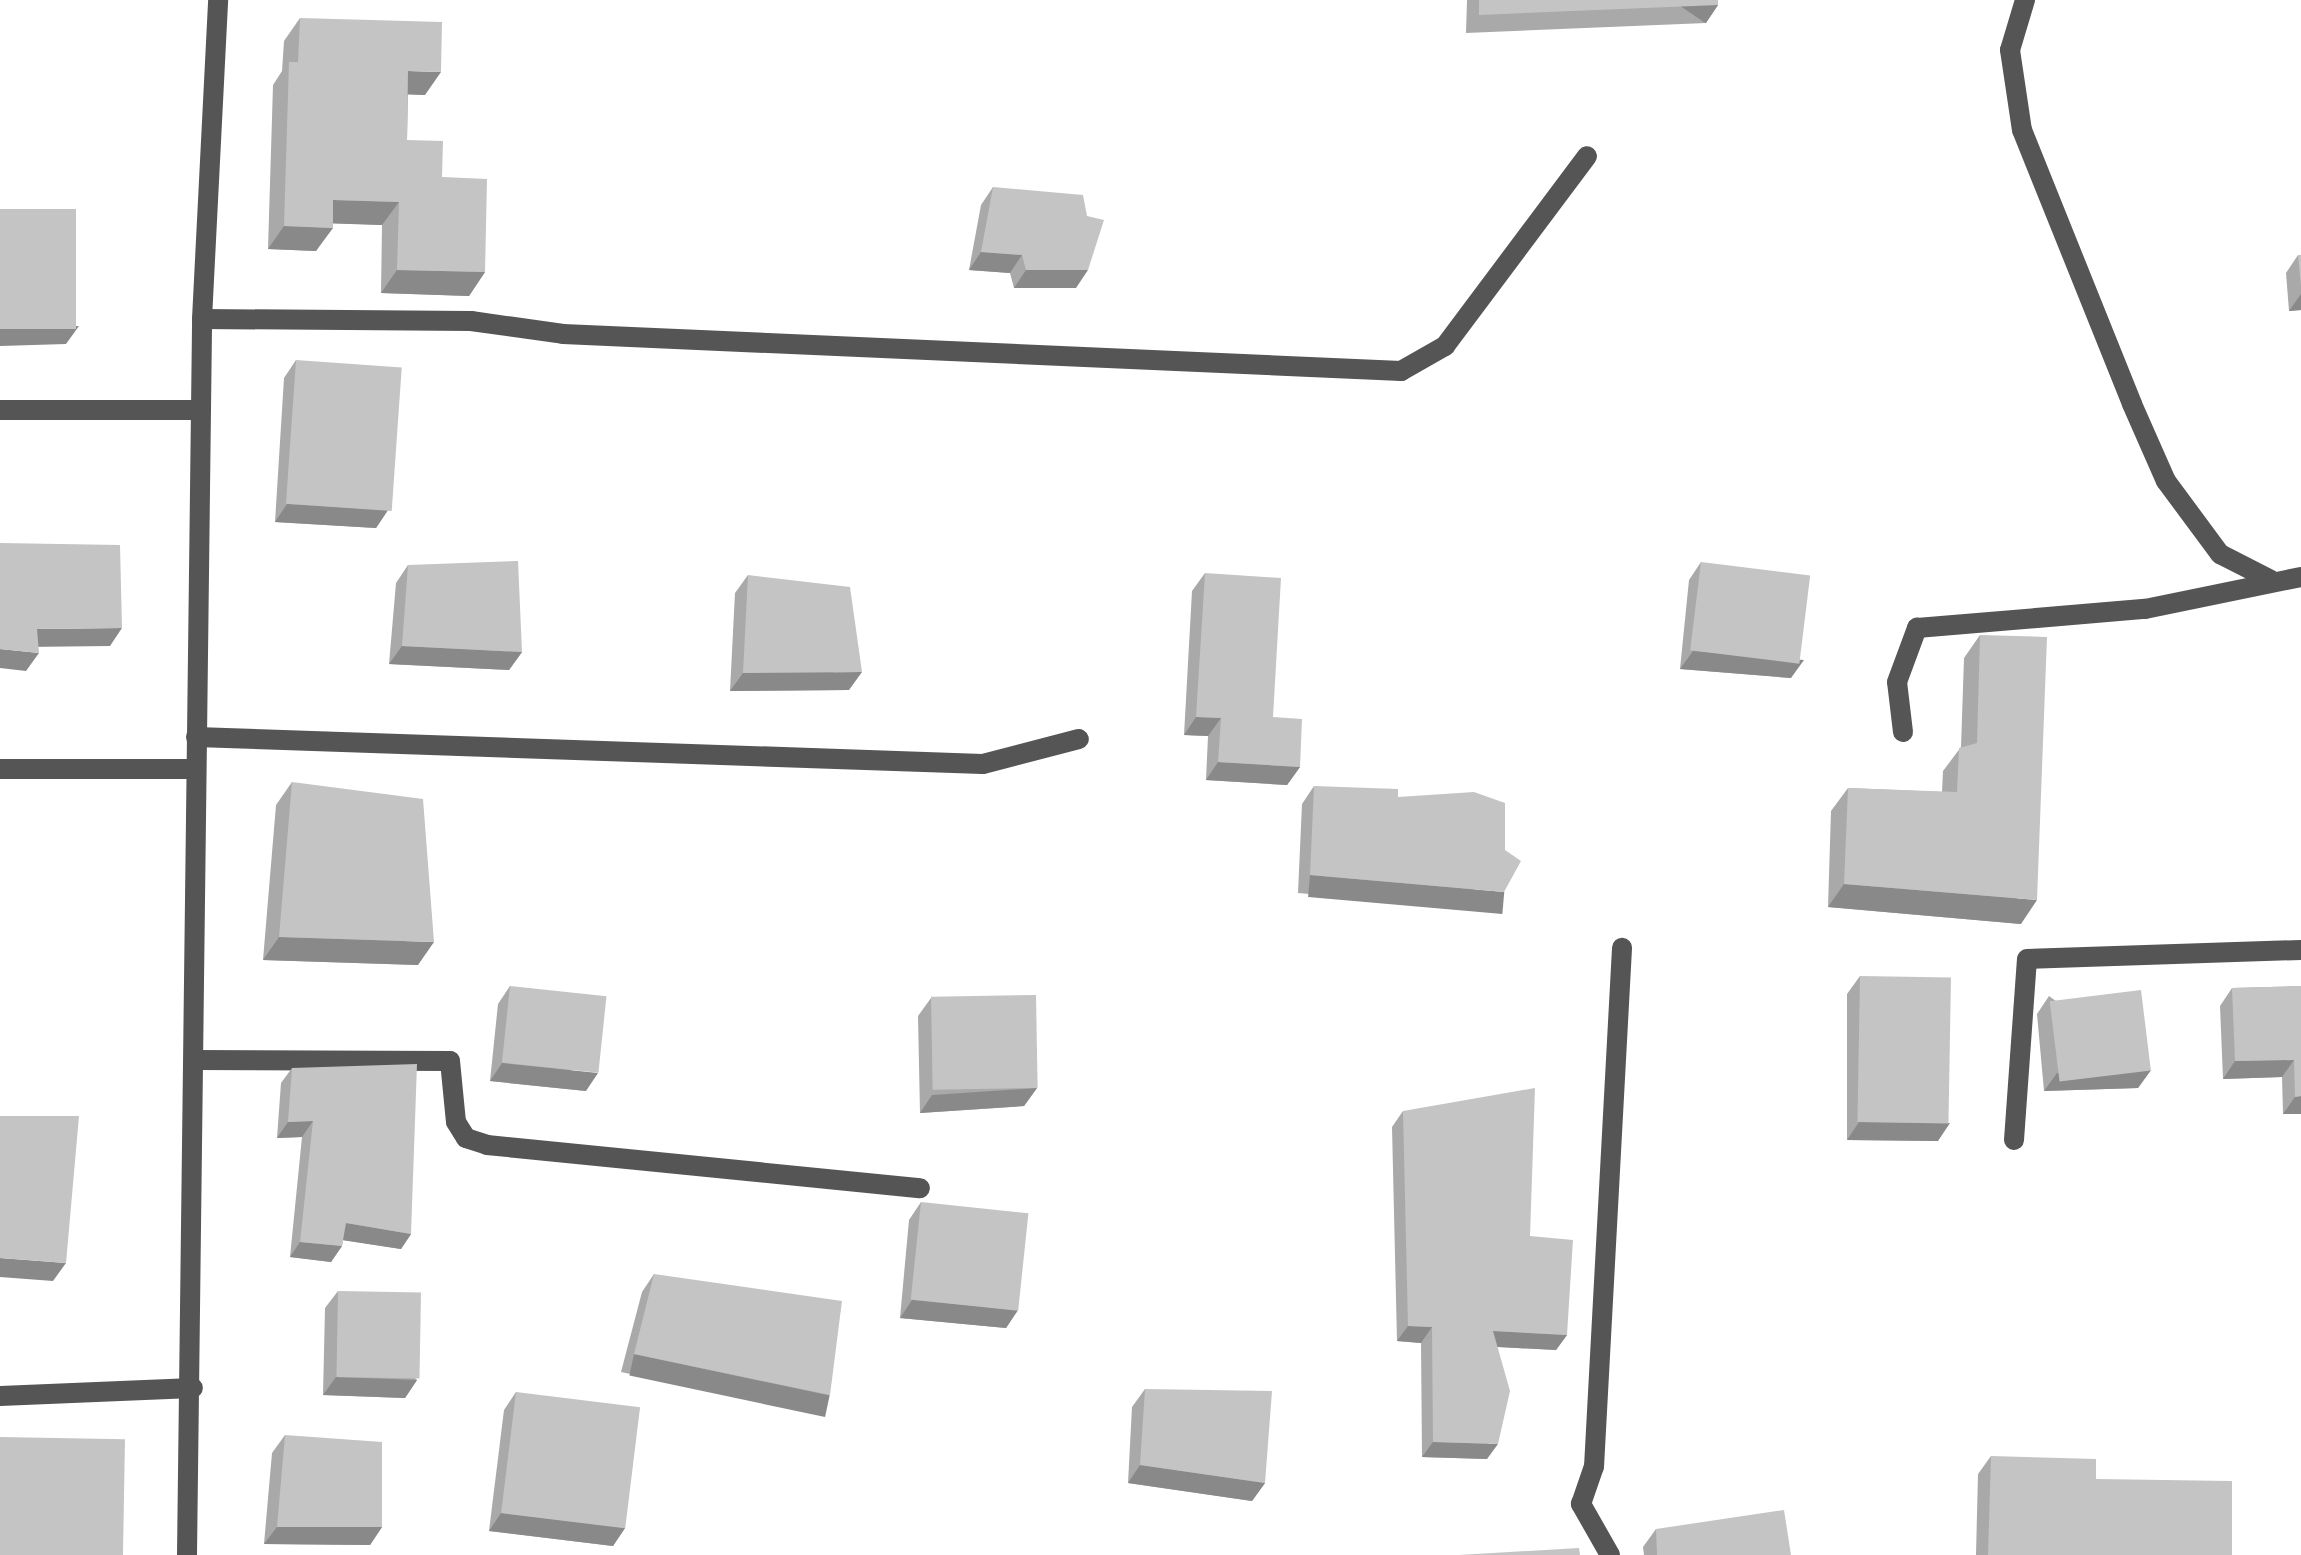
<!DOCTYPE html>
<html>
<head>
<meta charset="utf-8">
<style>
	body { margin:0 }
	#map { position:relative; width:2301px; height:1555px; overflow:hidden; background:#fff; font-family:Commissioner,sans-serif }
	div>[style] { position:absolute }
	.service>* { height:20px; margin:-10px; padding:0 10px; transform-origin:10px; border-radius:10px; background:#555 }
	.minor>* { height:20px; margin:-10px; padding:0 10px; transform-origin:10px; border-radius:10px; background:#555 }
	.wall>* { inset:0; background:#a9a9a9 }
	.shaded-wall>* { inset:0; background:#898989; transform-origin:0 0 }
	.building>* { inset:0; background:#c4c4c4; transform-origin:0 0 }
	span { translate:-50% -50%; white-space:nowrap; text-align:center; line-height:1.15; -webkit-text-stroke:8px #fff; paint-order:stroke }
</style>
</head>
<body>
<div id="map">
	<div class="service">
		<div style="left:2025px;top:0;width:52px;rotate:106.7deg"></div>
		<div style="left:2010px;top:50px;width:81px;rotate:81.5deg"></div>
		<div style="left:2022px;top:130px;width:295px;rotate:68.1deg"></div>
		<div style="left:2132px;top:404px;width:84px;rotate:66.2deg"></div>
		<div style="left:2166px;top:481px;width:91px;rotate:53.5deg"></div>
		<div style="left:2220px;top:554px;width:57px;rotate:27deg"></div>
	</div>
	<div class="minor">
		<div style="left:202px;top:319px;width:269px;rotate:0.4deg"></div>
		<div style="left:471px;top:321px;width:93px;rotate:8deg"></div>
		<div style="left:563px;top:334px;width:839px;rotate:2.53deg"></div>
		<div style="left:1401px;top:371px;width:51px;rotate:-29.6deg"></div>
		<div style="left:1445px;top:346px;width:237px;rotate:-53.2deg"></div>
		<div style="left:0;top:410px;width:201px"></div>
		<div style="left:1903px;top:732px;width:50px;rotate:-96.8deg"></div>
		<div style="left:1897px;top:682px;width:58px;rotate:-69.7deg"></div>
		<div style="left:1917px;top:628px;width:229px;rotate:-4.8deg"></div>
		<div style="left:2145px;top:609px;width:159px;rotate:-11.6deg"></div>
		<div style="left:196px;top:737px;width:787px;rotate:1.96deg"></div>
		<div style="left:983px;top:764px;width:99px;rotate:-14.6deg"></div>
		<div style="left:0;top:769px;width:195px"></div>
		<div style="left:194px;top:1060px;width:256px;rotate:0.2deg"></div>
		<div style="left:450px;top:1061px;width:61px;rotate:84.4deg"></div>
		<div style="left:456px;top:1122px;width:19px;rotate:58deg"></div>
		<div style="left:466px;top:1138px;width:22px;rotate:18deg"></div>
		<div style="left:487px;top:1145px;width:435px;rotate:5.7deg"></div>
		<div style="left:2014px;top:1140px;width:181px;rotate:-85.9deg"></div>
		<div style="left:2027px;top:959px;width:274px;rotate:-1.9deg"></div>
		<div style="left:0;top:1396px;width:193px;rotate:-2.4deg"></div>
		<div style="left:187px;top:1555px;width:1236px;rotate:-89.3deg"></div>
		<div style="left:202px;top:319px;width:319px;rotate:-87.1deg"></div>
		<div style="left:1610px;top:1555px;width:59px;rotate:-119.6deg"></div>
		<div style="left:1581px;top:1504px;width:39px;rotate:-71deg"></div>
		<div style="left:1594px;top:1467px;width:520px;rotate:-86.91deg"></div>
	</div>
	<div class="wall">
		<div style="clip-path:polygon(1467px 0,1718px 0,1718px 5px,1706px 23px,1466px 33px)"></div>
		<div style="clip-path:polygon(300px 18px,425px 95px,408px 94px,407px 140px,442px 177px,485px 272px,469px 296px,381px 293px,382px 225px,333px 223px,316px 251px,268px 249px,273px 85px,282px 71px,284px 41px)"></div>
		<div style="clip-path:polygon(993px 187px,1076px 288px,1014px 288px,1010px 273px,969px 270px,981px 205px)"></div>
		<div style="clip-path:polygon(2298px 255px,2301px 255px,2301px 310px,2289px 311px,2286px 273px)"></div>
		<div style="clip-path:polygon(296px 360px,388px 510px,376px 528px,275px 522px,284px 378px)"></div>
		<div style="clip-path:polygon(1701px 562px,1791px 678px,1680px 669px,1689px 580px)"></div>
		<div style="clip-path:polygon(408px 565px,522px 652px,509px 670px,389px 664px,396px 583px)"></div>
		<div style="clip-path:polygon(1205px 573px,1273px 717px,1300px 767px,1287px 785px,1206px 780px,1208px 736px,1184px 735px,1192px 591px)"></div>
		<div style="clip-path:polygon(748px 575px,849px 690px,730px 691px,735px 593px)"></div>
		<div style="clip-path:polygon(1980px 635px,2021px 924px,1828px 907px,1831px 811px,1848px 788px,1942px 792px,1943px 771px,1961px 747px,1964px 658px)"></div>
		<div style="clip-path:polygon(292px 782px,418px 965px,263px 960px,276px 805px)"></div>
		<div style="clip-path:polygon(1314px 786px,1398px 797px,1492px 910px,1298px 893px,1302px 804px)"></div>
		<div style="clip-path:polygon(1860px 976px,1938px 1141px,1847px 1140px,1847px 994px)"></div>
		<div style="clip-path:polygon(510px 986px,586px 1091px,490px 1081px,498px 1004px)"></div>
		<div style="clip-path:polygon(2301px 986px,2301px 1114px,2283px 1114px,2282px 1077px,2223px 1079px,2220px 1006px,2232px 988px)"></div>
		<div style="clip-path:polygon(2049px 996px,2151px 1070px,2138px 1088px,2044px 1091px,2037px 1014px)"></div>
		<div style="clip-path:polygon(931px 998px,1037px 1088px,1024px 1106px,920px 1113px,918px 1016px)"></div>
		<div style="clip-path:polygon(292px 1068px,411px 1234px,401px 1249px,343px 1240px,342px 1246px,331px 1262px,290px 1257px,302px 1137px,277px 1138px,281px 1083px)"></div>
		<div style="clip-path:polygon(1403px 1111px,1530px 1236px,1567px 1335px,1556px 1350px,1497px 1347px,1487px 1459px,1422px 1457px,1421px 1343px,1397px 1341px,1392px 1127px)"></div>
		<div style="clip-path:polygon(921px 1202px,1018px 1310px,1006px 1328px,900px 1318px,909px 1220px)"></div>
		<div style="clip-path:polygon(654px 1274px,830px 1395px,817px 1413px,621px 1372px,642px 1292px)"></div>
		<div style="clip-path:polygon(338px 1291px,417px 1380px,405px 1398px,323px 1395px,325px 1308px)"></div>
		<div style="clip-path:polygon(1145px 1389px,1265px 1483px,1252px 1501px,1128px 1483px,1132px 1407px)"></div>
		<div style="clip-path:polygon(516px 1392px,625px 1528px,613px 1546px,489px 1531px,504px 1410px)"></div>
		<div style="clip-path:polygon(285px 1435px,382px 1527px,370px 1545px,264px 1544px,272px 1453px)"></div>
		<div style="clip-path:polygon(1991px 1456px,2096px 1479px,2232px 1555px,1976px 1555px,1978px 1474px)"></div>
		<div style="clip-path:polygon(1656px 1529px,1791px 1555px,1644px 1555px,1643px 1547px)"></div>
	</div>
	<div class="shaded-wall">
		<div style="left:1718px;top:5px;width:22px;height:239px;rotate:124deg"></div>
		<div style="clip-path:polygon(408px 71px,441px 72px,425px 95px,392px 94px)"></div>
		<div style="clip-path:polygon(333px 200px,399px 202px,382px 225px,317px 223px)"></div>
		<div style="clip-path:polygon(284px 226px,333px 228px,316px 251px,268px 249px)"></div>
		<div style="clip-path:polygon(981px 252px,1022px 255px,1010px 273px,969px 270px)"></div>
		<div style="clip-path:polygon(397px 270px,485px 272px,469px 296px,381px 293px)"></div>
		<div style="clip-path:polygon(1026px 270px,1088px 270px,1076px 288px,1014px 288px)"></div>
		<div style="clip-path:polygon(2301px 294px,2301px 310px,2289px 311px)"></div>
		<div style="clip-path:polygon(79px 326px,66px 344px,0 346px,0 329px)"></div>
		<div style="clip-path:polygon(287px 504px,388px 510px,376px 528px,275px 522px)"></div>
		<div style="clip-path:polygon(122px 628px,110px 646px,24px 647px,37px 629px)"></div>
		<div style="clip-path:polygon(402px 646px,522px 652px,509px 670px,389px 664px)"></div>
		<div style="clip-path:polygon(0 649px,39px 653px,26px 671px,0 668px)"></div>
		<div style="clip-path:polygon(1693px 651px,1804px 660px,1791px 678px,1680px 669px)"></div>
		<div style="clip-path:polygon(862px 672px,849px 690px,730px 691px,743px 673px)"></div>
		<div style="clip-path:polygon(1196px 717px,1221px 718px,1208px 736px,1184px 735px)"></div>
		<div style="clip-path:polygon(1218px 762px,1300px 767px,1287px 785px,1206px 780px)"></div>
		<div style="left:1310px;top:875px;width:195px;height:22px;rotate:5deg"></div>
		<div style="clip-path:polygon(1844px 884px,2037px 900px,2021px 924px,1828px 907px)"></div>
		<div style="clip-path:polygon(279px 937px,434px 942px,418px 965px,263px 960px)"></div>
		<div style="clip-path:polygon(2294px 1060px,2282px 1077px,2223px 1079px,2235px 1061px)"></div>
		<div style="clip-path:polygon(502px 1063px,598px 1073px,586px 1091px,490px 1081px)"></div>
		<div style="clip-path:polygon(2151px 1070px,2138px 1088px,2044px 1091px,2057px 1073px)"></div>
		<div style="clip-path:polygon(1037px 1088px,1024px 1106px,920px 1113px,932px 1095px)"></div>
		<div style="clip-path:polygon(2301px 1096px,2301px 1114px,2283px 1114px,2295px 1097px)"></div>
		<div style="clip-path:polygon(313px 1121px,302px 1137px,277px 1138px,288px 1122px)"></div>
		<div style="clip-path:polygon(1859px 1122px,1950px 1123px,1938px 1141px,1847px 1140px)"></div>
		<div style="clip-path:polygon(346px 1223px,411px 1234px,401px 1249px,335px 1239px)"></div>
		<div style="clip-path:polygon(300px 1242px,342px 1246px,331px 1262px,290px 1257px)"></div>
		<div style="clip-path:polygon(0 1258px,66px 1263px,53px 1281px,0 1277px)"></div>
		<div style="clip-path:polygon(912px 1300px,1018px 1310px,1006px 1328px,900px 1318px)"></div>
		<div style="clip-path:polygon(1408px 1326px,1432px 1327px,1421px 1343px,1397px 1341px)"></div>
		<div style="clip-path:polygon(1493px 1331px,1567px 1335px,1556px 1350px,1482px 1346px)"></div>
		<div style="left:634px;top:1354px;width:200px;height:22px;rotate:12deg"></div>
		<div style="clip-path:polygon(336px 1377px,417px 1380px,405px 1398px,323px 1395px)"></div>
		<div style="clip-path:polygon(1433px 1442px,1498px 1444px,1487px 1459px,1422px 1457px)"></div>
		<div style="clip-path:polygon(1140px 1465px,1265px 1483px,1252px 1501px,1128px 1483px)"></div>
		<div style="clip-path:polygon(501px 1513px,625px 1528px,613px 1546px,489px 1531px)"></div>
		<div style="clip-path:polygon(277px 1527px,382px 1527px,370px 1545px,264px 1544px)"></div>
	</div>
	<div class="building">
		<div style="clip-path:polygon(1479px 0,1718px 0,1718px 5px,1479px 15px)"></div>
		<div style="clip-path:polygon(300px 18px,442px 22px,441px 72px,408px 71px,407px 140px,443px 141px,442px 177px,487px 179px,485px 272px,397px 270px,399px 202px,333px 200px,333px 228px,284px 226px,289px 62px,298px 62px)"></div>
		<div style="clip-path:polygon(993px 187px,1083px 195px,1087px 216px,1104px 220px,1088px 270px,1026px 270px,1022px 255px,981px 252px)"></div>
		<div style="left:0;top:209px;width:76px;height:120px"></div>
		<div style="clip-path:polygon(2298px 255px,2301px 255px,2301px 286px)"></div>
		<div style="left:296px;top:360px;width:106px;height:144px;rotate:4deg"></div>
		<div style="clip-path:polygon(0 543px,120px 545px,122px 628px,37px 629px,39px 653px,0 649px)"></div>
		<div style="clip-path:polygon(518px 561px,522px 652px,402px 646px,408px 565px)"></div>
		<div style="left:1701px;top:562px;width:110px;height:89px;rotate:7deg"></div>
		<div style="clip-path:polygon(1205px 573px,1281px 578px,1273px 717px,1302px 719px,1300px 767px,1218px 762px,1221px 718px,1196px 717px)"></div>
		<div style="clip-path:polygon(748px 575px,850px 587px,862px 672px,743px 673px)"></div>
		<div style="clip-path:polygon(1980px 635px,2047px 637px,2037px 900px,1844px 884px,1848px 788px,1957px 792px,1959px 748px,1977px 743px)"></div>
		<div style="clip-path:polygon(292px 782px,423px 799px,434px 942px,279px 937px)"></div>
		<div style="clip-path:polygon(1314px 786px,1398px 789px,1398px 797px,1474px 792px,1505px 803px,1505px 850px,1521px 861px,1504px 892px,1310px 875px)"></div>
		<div style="left:1860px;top:976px;width:91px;height:146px;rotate:1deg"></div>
		<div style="left:510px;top:986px;width:97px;height:77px;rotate:6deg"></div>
		<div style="clip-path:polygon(2301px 986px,2301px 1096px,2295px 1097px,2294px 1060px,2235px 1061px,2232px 988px)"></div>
		<div style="left:2141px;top:990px;width:81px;height:92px;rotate:83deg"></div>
		<div style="left:1036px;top:995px;width:93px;height:105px;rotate:89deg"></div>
		<div style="clip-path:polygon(417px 1064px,411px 1234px,346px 1223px,342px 1246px,300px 1242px,313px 1121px,288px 1122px,292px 1068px)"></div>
		<div style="clip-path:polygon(1535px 1088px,1530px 1236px,1573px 1240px,1567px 1335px,1493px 1331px,1510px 1391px,1498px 1444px,1433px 1442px,1432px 1327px,1408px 1326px,1403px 1111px)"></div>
		<div style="clip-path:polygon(0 1116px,79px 1116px,66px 1263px,0 1258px)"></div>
		<div style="left:921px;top:1202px;width:108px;height:98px;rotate:6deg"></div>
		<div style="clip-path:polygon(654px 1274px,842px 1301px,830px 1395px,634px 1354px)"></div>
		<div style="left:338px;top:1291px;width:83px;height:86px;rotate:1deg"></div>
		<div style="clip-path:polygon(1145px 1389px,1272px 1391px,1265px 1483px,1140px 1465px)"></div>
		<div style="left:516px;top:1392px;width:125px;height:122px;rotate:7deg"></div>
		<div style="clip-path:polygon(285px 1435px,382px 1442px,382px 1527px,277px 1527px)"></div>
		<div style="left:0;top:1437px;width:125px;height:118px;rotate:1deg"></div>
		<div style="clip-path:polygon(1991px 1456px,2096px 1459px,2096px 1479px,2232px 1481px,2232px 1555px,1988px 1555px)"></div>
		<div style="clip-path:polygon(1784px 1510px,1791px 1555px,1657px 1555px,1656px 1529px)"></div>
		<div style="clip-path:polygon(1579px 1548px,1580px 1555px,1459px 1555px)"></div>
	</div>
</div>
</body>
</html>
